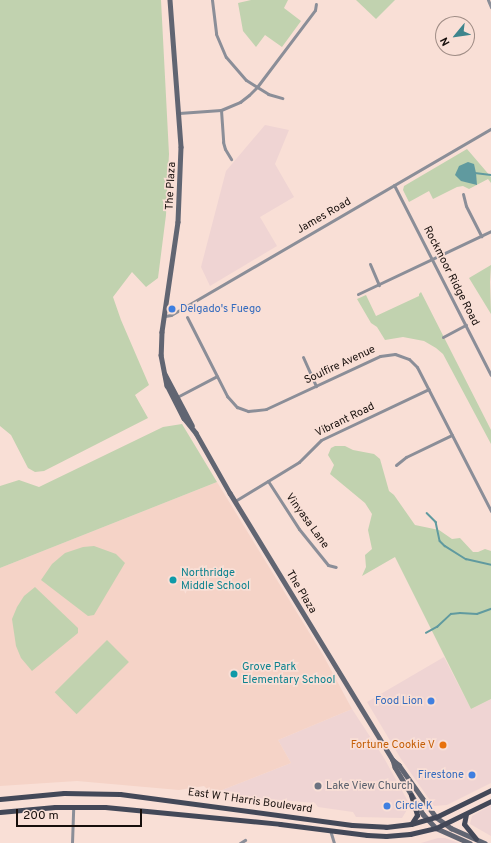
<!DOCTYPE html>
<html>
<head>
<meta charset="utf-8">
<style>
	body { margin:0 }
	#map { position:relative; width:491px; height:843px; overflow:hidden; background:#f9dfd6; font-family:Overpass,sans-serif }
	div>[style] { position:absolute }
	.commercial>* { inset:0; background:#efd4d3 }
	.built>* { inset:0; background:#f5d3c7 }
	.green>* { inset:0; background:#c1d2af; transform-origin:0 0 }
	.water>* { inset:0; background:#609a9f }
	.stream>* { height:1.5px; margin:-0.75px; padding:0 0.75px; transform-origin:0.75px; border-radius:0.75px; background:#609a9f }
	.street>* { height:3px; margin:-1.5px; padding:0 1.5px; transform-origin:1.5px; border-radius:1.5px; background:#8b8e98 }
	.secondary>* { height:4.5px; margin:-2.25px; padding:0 2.25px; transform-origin:2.25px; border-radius:2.25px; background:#616572 }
	.primary>* { height:5px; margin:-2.5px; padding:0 2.5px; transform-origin:2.5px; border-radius:2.5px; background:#434858 }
	.dots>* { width:11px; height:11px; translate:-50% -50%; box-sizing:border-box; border:2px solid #f9dfd6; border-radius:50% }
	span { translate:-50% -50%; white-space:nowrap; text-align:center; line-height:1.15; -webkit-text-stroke:3.5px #f9dfd6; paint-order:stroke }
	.street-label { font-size:11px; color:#170f0c }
	.shop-label { font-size:11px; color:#366cbe }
	.left { translate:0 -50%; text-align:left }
	.right { translate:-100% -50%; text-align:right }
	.culture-label { font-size:11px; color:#0d838f }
	.food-label { font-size:11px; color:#c56008 }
	.worship-label { font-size:11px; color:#5b616d }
	.north { position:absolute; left:435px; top:16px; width:40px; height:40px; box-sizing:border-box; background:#f9dfd6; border:1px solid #9f8c85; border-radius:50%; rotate:241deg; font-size:11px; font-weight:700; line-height:16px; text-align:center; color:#170f0c }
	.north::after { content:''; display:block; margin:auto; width:14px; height:18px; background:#3e858d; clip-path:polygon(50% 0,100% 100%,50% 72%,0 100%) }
	.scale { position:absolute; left:16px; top:809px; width:126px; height:18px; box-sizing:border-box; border:2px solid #170f0c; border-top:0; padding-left:5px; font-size:12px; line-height:14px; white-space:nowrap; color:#170f0c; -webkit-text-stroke:3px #f9dfd6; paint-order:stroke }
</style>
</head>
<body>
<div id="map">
	<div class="commercial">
		<div style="clip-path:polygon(265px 125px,289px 130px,275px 164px,294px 197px,260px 217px,277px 246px,210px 286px,201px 267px,226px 171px)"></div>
		<div style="clip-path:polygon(444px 657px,471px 709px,491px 699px,491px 783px,447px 805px,434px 806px,401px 759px,367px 702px)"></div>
		<div style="clip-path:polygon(352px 709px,384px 758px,410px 805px,402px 818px,356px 817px,353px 812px,318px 807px,315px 803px,212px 794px,291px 763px,278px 740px)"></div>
		<div style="clip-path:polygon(491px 805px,491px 836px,470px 824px,472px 816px)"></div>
		<div style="clip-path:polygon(438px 838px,445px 838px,459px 843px,421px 843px)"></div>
	</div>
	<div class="built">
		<div style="clip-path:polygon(217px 482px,323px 655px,352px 709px,278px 740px,291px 763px,212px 794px,204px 786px,179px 790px,77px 781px,0 786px,0 568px)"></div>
	</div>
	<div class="green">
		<div style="clip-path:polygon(0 0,161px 0,169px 154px,166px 215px,158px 278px,146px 287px,132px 272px,113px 297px,121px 320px,149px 385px,135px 395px,148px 418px,44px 471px,35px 472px,28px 468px,11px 435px,0 426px)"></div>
		<div style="clip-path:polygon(251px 0,288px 0,284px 8px,301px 21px,282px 47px,265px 35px,256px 47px,243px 31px,238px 3px)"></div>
		<div style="clip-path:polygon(356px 0,395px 0,376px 19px)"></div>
		<div style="clip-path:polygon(467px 149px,491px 177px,491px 183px,488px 179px,469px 189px,463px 186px,457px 187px,433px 199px,429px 191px,409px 202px,403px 190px,404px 186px)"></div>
		<div style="clip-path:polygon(491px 265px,490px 282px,491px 314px,469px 278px)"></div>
		<div style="clip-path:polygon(421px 292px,491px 430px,491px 444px,443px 354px,436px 348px,424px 341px,403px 337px,385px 340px,377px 327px,371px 323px,357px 299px,366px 295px,376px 316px,419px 296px,419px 294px)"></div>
		<div style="clip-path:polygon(182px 424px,217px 482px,0 568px,0 486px,19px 480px,39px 487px,163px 427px)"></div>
		<div style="clip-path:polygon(335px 446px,345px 446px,353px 450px,374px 454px,380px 459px,389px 491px,394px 495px,415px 525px,439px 530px,452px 539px,460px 538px,473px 552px,478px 552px,485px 549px,491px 551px,491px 699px,471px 709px,395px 557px,362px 576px,366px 567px,365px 555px,372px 549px,368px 530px,372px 514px,365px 503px,330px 474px,334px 465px,328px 455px,331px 448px)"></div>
		<div style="clip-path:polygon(94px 546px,116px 554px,125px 563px,94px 615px,88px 616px,41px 580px,52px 564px,65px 553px,83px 547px)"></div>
		<div style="clip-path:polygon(35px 587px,78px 628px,78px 633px,32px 671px,21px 658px,16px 646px,12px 619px,17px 607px,24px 596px)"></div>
		<div style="left:107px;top:640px;width:31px;height:74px;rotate:45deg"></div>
	</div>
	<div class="water">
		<div style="clip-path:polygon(468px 162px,474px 164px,476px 173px,477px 185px,461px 181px,455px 175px,459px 166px)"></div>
	</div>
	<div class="stream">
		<div style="left:475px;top:173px;width:16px;rotate:7deg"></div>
		<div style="left:427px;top:513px;width:13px;rotate:45deg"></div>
		<div style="left:436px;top:522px;width:19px;rotate:78deg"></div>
		<div style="left:440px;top:541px;width:7px;rotate:45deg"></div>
		<div style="left:445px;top:546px;width:25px;rotate:32deg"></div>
		<div style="left:466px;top:559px;width:26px;rotate:13deg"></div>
		<div style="left:426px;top:633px;width:13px;rotate:-29deg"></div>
		<div style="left:437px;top:627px;width:19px;rotate:-43deg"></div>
		<div style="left:451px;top:614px;width:9px;rotate:-6deg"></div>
		<div style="left:460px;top:613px;width:17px;rotate:3deg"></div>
		<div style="left:477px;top:614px;width:15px;rotate:-20deg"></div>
	</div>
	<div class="street">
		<div style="left:212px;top:0;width:34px;rotate:83deg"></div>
		<div style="left:216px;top:34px;width:25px;rotate:67deg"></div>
		<div style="left:226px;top:57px;width:30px;rotate:49deg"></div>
		<div style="left:246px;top:80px;width:26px;rotate:32deg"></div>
		<div style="left:268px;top:94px;width:15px;rotate:16deg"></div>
		<div style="left:488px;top:0;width:8px;rotate:67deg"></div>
		<div style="left:221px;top:110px;width:32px;rotate:86deg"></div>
		<div style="left:223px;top:142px;width:7px;rotate:74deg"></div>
		<div style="left:225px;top:149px;width:12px;rotate:59deg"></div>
		<div style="left:179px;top:113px;width:42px;rotate:-4.1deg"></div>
		<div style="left:221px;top:110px;width:21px;rotate:-23deg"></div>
		<div style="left:240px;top:102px;width:11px;rotate:-38deg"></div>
		<div style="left:249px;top:95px;width:11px;rotate:-45deg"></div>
		<div style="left:257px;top:87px;width:96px;rotate:-53deg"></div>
		<div style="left:315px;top:10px;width:6px;rotate:-81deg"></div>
		<div style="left:394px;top:185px;width:213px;rotate:63deg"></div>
		<div style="left:463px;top:194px;width:12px;rotate:76deg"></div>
		<div style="left:466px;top:206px;width:34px;rotate:63deg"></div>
		<div style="left:370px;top:264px;width:23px;rotate:67deg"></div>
		<div style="left:358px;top:294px;width:147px;rotate:-25.3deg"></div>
		<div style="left:165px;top:316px;width:6px;rotate:-9deg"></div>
		<div style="left:171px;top:315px;width:370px;rotate:-30.2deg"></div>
		<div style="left:187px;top:317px;width:89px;rotate:63.1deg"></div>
		<div style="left:227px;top:396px;width:15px;rotate:48deg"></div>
		<div style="left:237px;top:407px;width:12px;rotate:20deg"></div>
		<div style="left:248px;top:411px;width:18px;rotate:-6deg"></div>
		<div style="left:266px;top:409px;width:126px;rotate:-24.9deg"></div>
		<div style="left:380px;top:356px;width:15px;rotate:-8deg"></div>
		<div style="left:395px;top:354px;width:15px;rotate:20deg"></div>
		<div style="left:409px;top:359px;width:11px;rotate:45deg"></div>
		<div style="left:417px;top:367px;width:162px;rotate:62.8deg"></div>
		<div style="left:443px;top:337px;width:26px;rotate:-28deg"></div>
		<div style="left:303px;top:357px;width:32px;rotate:66deg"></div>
		<div style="left:177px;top:397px;width:45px;rotate:-27.7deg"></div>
		<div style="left:396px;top:465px;width:13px;rotate:-39deg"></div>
		<div style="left:406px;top:457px;width:51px;rotate:-25.6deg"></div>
		<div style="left:268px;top:481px;width:57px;rotate:57.1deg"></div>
		<div style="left:299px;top:529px;width:46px;rotate:51.1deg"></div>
		<div style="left:328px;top:565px;width:8px;rotate:14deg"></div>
		<div style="left:235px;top:501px;width:75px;rotate:-31.4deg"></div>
		<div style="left:299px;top:462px;width:31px;rotate:-45deg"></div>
		<div style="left:321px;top:440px;width:119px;rotate:-25.3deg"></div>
		<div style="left:330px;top:830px;width:14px;rotate:73deg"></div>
		<div style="left:72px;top:843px;width:36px;rotate:-88deg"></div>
		<div style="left:240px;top:843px;width:6px;rotate:-31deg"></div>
	</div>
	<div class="secondary">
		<div style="left:170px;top:0;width:147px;rotate:85.7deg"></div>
		<div style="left:181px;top:147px;width:75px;rotate:92.3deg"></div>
		<div style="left:178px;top:222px;width:111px;rotate:98.3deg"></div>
		<div style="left:162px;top:332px;width:23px;rotate:92deg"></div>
		<div style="left:161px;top:355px;width:31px;rotate:79deg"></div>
		<div style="left:167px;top:385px;width:37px;rotate:63deg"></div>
		<div style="left:184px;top:418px;width:19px;rotate:51deg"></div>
		<div style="left:196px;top:433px;width:69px;rotate:60.5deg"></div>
		<div style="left:230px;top:493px;width:313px;rotate:58.6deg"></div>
		<div style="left:393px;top:760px;width:7px;rotate:74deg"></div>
		<div style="left:395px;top:767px;width:55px;rotate:59.2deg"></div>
		<div style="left:423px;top:814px;width:19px;rotate:47deg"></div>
		<div style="left:436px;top:828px;width:37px;rotate:24deg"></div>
		<div style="left:165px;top:374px;width:58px;rotate:62.1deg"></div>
		<div style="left:393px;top:760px;width:8px;rotate:40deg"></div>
		<div style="left:399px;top:765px;width:64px;rotate:54.6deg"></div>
		<div style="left:436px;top:817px;width:19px;rotate:36deg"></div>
		<div style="left:451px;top:828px;width:37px;rotate:24deg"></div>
	</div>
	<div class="primary">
		<div style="left:411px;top:795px;width:21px;rotate:73deg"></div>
		<div style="left:417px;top:815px;width:9px;rotate:122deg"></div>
		<div style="left:0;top:799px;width:64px;rotate:-5.4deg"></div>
		<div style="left:64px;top:793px;width:56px;rotate:1deg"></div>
		<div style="left:120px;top:794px;width:234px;rotate:7.6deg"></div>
		<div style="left:352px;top:825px;width:34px;rotate:3deg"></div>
		<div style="left:386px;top:827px;width:25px;rotate:-7deg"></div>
		<div style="left:411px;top:824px;width:26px;rotate:-16deg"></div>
		<div style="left:436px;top:817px;width:61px;rotate:-26.1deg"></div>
		<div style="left:0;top:812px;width:55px;rotate:-5.2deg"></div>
		<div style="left:55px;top:807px;width:50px"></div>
		<div style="left:105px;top:807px;width:176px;rotate:5.5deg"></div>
		<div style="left:280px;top:824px;width:88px;rotate:7.2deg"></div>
		<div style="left:367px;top:835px;width:19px;rotate:3deg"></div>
		<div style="left:386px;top:836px;width:24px;rotate:-5deg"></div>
		<div style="left:410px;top:834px;width:27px;rotate:-13deg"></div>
		<div style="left:436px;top:828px;width:61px;rotate:-26.1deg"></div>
		<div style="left:466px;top:814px;width:10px;rotate:101deg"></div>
		<div style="left:464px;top:824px;width:19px;rotate:51deg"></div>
	</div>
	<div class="dots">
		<div style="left:172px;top:309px;background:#3f7fe0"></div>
		<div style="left:173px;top:580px;background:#0f9aa8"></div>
		<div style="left:234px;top:674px;background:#0f9aa8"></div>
		<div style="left:431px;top:701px;background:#3f7fe0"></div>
		<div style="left:443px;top:745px;background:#e8710a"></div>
		<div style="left:472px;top:775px;background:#3f7fe0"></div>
		<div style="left:318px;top:786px;background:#6b7280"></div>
		<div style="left:387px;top:806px;background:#3f7fe0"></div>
	</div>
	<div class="street-label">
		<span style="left:171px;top:186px;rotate:-87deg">The Plaza</span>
		<span style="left:324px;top:216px;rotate:-30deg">James Road</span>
		<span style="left:451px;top:276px;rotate:63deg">Rockmoor Ridge Road</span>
		<span style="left:340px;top:365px;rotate:-25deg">Soulfire Avenue</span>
		<span style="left:345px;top:420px;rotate:-26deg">Vibrant Road</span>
		<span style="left:307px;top:521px;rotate:54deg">Vinyasa Lane</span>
		<span style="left:301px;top:592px;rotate:59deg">The Plaza</span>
		<span style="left:250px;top:801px;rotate:8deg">East W T Harris Boulevard</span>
	</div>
	<div class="shop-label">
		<span class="left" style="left:180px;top:309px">Delgado's Fuego</span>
		<span class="right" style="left:423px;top:701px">Food Lion</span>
		<span class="right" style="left:464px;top:775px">Firestone</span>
		<span class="left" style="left:395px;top:806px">Circle K</span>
	</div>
	<div class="culture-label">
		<span class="left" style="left:181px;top:580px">Northridge<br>Middle School</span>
		<span class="left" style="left:242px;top:674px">Grove Park<br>Elementary School</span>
	</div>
	<div class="food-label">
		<span class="right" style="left:435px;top:745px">Fortune Cookie V</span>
	</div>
	<div class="worship-label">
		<span class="left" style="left:326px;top:786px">Lake View Church</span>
	</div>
	<div class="north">N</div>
	<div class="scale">200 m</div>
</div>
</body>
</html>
